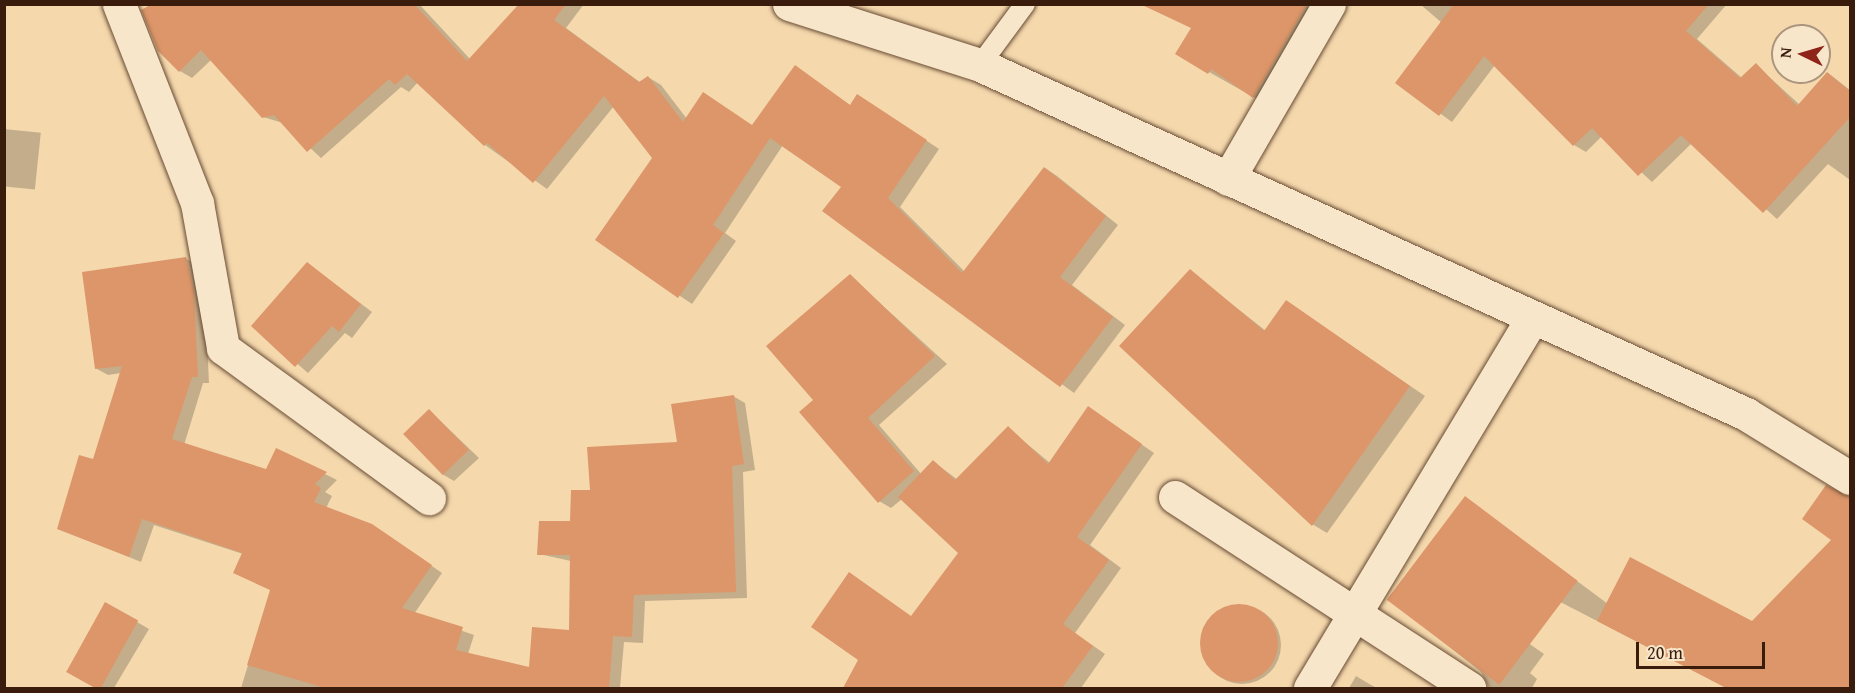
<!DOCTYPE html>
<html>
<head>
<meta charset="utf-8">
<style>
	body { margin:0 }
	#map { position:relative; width:1855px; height:693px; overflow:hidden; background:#f5d9ad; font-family:"Gentium Book Plus",serif }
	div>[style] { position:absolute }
	.shadow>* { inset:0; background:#0003; transform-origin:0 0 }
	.round { border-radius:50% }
	.building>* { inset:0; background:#dc966a; transform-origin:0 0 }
	.roads { filter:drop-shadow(0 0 2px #684b34) drop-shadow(0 0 2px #684b34) }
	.service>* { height:20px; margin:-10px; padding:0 10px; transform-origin:10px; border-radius:10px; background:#f8e6ca }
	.minor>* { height:33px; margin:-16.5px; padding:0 16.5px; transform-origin:16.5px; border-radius:16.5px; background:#f8e6ca }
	span { translate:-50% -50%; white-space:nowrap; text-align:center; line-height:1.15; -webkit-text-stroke:4.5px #f8e6ca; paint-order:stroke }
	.frame { position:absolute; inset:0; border:6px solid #391c0c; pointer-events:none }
	.north { position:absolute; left:1771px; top:24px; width:60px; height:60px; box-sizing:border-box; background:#f8e6ca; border:2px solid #ac957e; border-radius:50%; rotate:275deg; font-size:16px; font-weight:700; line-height:24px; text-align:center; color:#391c0c }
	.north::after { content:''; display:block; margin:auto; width:21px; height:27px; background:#8f2418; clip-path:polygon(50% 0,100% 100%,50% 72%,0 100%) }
	.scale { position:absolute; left:1636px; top:642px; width:129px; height:27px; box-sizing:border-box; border:3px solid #391c0c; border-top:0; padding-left:8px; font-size:18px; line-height:21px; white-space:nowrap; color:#391c0c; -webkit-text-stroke:4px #f8e6ca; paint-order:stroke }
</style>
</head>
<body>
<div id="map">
	<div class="shadow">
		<div style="clip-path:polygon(150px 4px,419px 4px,470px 59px,521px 4px,584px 4px,566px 28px,641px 83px,648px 77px,661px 85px,687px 119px,753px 127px,796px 67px,851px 106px,870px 103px,939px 149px,900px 207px,965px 272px,1045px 168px,1057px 176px,1118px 225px,1072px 285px,1125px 325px,1074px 393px,824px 211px,843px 186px,783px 145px,725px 233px,736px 241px,692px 304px,597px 240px,654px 158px,614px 106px,547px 189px,485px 145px,418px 82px,409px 92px,401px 87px,321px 158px,283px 123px,263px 117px,211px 60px,192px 78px,180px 71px)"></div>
		<div style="clip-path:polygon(1304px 4px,1316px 13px,1264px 103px,1177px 54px,1192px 28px)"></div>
		<div style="clip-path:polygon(1420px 4px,1727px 4px,1697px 39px,1742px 78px,1756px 65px,1800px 105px,1828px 73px,1850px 90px,1850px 180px,1828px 164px,1777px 219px,1692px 143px,1652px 182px,1602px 136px,1586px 152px,1574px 145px,1495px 65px,1452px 122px,1398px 83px,1442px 23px)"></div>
		<div style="left:4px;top:129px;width:37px;height:57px;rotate:6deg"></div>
		<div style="clip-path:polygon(185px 258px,197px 265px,205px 298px,209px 383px,203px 383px,184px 445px,267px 471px,277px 450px,337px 480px,325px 492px,332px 496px,326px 508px,383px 532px,442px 573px,414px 614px,474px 635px,468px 654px,531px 669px,570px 632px,571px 561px,539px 554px,572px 523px,591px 492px,678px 444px,733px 396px,745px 403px,755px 470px,743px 472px,747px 598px,645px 601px,643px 643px,624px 642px,620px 688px,241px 688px,271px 590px,235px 573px,243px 554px,154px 525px,141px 562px,58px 528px,94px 461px,121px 373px,108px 375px,97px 369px)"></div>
		<div style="clip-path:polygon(307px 263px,372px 312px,352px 338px,345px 333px,308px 373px,253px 326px)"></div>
		<div style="clip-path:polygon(1190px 271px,1266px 331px,1287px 302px,1425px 396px,1327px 533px,1312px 524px)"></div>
		<div style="clip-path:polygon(850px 276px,947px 364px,879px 425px,922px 475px,934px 462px,958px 480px,1008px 428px,1050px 463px,1089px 408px,1154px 453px,1090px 545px,1121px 568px,1075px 633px,1105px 654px,1081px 688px,844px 688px,860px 660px,912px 617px,960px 553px,902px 499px,891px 508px,879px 501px,815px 400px)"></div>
		<div style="clip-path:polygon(429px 410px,479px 458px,454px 481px,442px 474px)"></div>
		<div style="clip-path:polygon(1465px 498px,1608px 604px,1752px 623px,1833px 540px,1850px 502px,1850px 688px,1727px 688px,1450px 545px)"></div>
		<div style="clip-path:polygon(1430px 574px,1544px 654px,1530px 673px,1537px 679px,1532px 688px,1489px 688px,1481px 672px,1390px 600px)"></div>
		<div style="clip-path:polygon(106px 604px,149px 629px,114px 688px,98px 688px,67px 671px)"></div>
		<div class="round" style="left:1203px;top:606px;width:78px;height:78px"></div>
		<div style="clip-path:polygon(1356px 676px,1371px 685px,1377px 688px,1349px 688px)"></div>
	</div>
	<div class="building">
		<div style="clip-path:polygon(152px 4px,414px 4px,467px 61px,519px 4px,566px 4px,554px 20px,639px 82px,648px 76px,683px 122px,703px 92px,752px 125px,795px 65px,850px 105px,857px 94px,927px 140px,888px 198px,962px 273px,1044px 167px,1106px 216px,1060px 277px,1113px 317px,1060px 387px,822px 211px,841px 187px,770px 138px,713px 225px,724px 233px,678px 298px,595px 240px,652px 158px,604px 96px,533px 183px,487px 143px,484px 146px,407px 74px,395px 85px,389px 79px,307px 152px,274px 115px,262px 118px,201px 50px,179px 72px,158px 51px,141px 10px)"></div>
		<div style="clip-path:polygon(1140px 4px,1307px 4px,1253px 98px,1211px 69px,1208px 74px,1175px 54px,1191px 28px)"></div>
		<div style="clip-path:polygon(1454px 4px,1709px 4px,1686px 31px,1740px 78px,1756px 63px,1797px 106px,1827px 72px,1851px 92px,1851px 116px,1763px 213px,1681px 135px,1638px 176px,1592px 128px,1573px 146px,1484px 56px,1439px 116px,1395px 83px)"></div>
		<div style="clip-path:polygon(186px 257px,194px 291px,198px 377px,192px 377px,172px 439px,266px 469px,276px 448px,327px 472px,315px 484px,321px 488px,314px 502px,372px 524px,432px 565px,402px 608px,463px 627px,456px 650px,529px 667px,532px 627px,569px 630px,570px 555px,537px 555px,539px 521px,570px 521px,571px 490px,590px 490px,587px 447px,677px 442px,671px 404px,734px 395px,744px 464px,732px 466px,736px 592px,634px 595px,632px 637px,613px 636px,609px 688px,325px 688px,247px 665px,270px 590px,233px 573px,242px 553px,142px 519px,129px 557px,57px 529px,79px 455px,93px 459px,122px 366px,95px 369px,82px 272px)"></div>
		<div style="clip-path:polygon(307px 262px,361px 304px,339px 332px,332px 326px,295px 367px,251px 326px)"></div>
		<div style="clip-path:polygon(1190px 269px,1264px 331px,1286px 300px,1410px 386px,1312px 526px,1119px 346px)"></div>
		<div style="clip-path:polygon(850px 274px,935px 356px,868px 418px,914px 471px,878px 503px,799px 412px,813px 400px,766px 346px)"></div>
		<div style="clip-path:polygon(1088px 406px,1142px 444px,1077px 537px,1109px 560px,1063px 624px,1093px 646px,1062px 688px,843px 688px,858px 660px,811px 627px,849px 572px,911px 616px,958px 553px,898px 497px,933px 460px,955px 480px,1008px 426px,1048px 464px)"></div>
		<div style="left:429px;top:409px;width:57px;height:36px;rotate:46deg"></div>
		<div style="clip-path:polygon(1826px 485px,1851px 497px,1851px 688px,1726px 688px,1597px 621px,1630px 557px,1752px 621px,1831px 540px,1802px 519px)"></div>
		<div style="left:1465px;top:496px;width:141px;height:130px;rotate:37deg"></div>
		<div style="left:105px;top:602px;width:38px;height:80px;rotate:29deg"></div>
		<div class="round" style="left:1200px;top:604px;width:78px;height:78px"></div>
	</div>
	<div class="roads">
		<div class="service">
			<div style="left:980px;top:65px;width:76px;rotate:-53.6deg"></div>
		</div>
		<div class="minor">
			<div style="left:119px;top:4px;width:214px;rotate:68.6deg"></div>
			<div style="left:197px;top:203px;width:147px;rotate:79.8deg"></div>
			<div style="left:223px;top:348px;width:255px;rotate:36.1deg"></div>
			<div style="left:789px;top:4px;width:201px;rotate:17.7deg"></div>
			<div style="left:980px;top:65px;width:842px;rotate:24.49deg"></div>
			<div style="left:1746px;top:414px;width:122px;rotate:31.6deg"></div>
			<div style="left:1228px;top:179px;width:202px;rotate:-60deg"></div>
			<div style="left:1175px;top:497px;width:351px;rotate:33deg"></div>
			<div style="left:1310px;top:688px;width:431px;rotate:-59deg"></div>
		</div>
	</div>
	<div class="frame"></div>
	<div class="north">N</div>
	<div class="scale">20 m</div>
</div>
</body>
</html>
